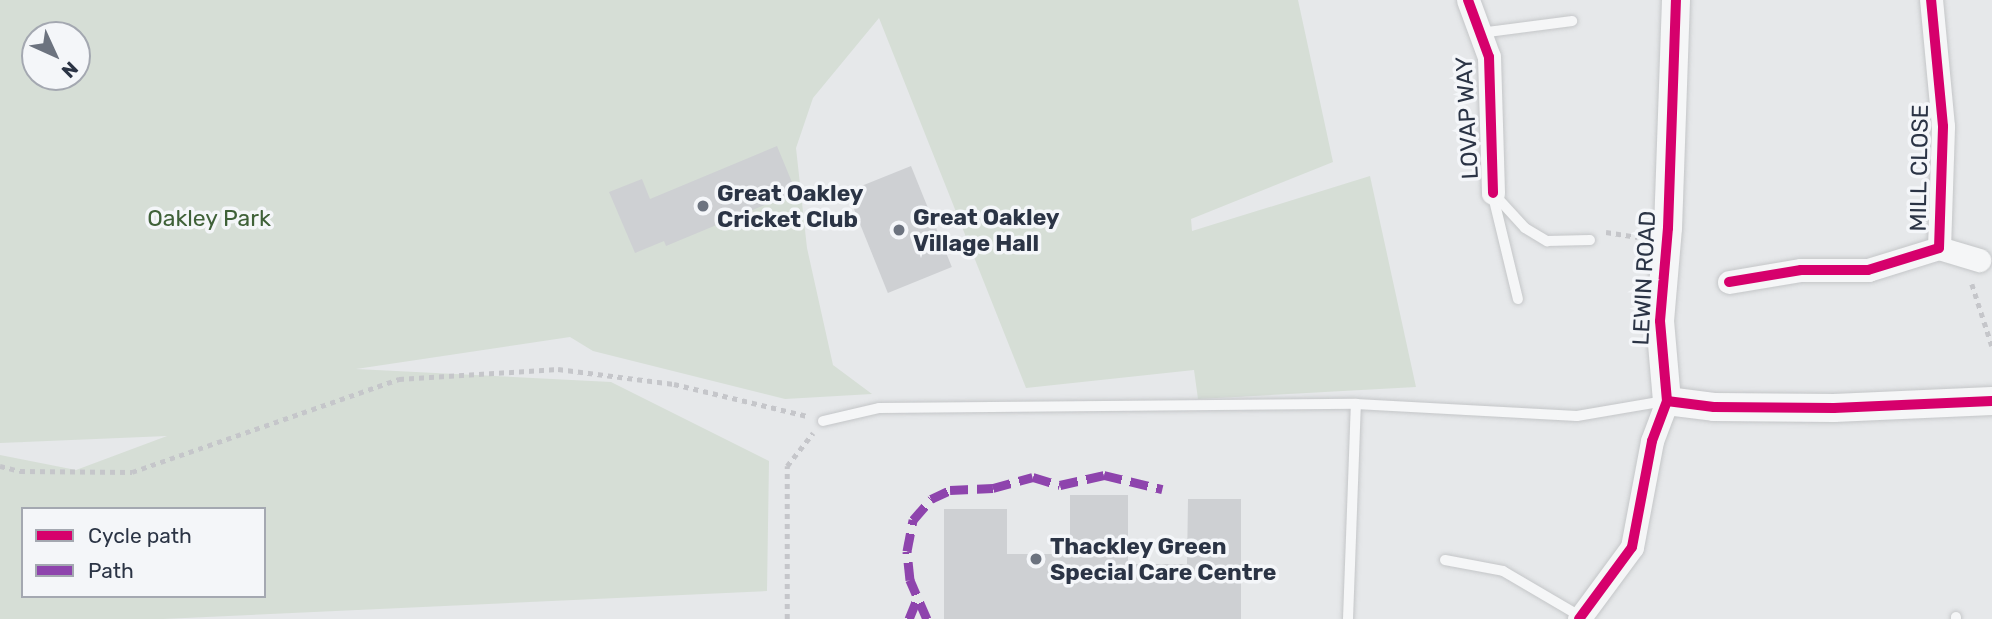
<!DOCTYPE html>
<html>
<head>
<meta charset="utf-8">
<style>
	body { margin:0 }
	#map { position:relative; width:1992px; height:619px; overflow:hidden; background:#e6e8ea; font-family:Rubik,sans-serif }
	div>[style] { position:absolute }
	.green>* { inset:0; background:#d6ded6 }
	.building>* { inset:0; background:#ced0d3; transform-origin:0 0 }
	.path>* { height:4.5px; margin-top:-2.25px; transform-origin:0; background:repeating-linear-gradient(90deg,#c5c6ca 0 5px,transparent 0 10px) }
	.roads { filter:drop-shadow(0 0 2px #c4c6c8) drop-shadow(0 0 2px #c4c6c8) }
	.service>* { height:10px; margin:-5px; padding:0 5px; transform-origin:5px; border-radius:5px; background:#f5f6f7 }
	.minor>* { height:23px; margin:-11.5px; padding:0 11.5px; transform-origin:11.5px; border-radius:11.5px; background:#f5f6f7 }
	.tertiary>* { height:28px; margin:-14px; padding:0 14px; transform-origin:14px; border-radius:14px; background:#f5f6f7 }
	.quiet>* { height:9px; margin-top:-4.5px; transform-origin:0; background:repeating-linear-gradient(90deg,#8e44ad 0 18px,transparent 0 27px) }
	.cycleway>* { height:10px; margin:-5px; padding:0 5px; transform-origin:5px; border-radius:5px; background:#d6006c }
	.dots>* { width:19px; height:19px; translate:-50% -50%; box-sizing:border-box; border:4px solid #f4f6f9; border-radius:50% }
	span { translate:-50% -50%; white-space:nowrap; text-align:center; line-height:1.15; -webkit-text-stroke:7px #f4f6f9; paint-order:stroke }
	.street-label { font-size:23px; color:#2b3445 }
	.poi-label { font-size:23px; color:#2b3445; font-weight:700 }
	.left { translate:0 -50%; text-align:left }
	.park-label { font-size:23px; color:#3f6138 }
	.legend { position:absolute; left:21px; top:507px; width:245px; height:91px; box-sizing:border-box; background:#f4f6f9; border:2px solid #a4a8b1; margin:0; padding:9px 12px; list-style:none; font-size:21px; color:#2b3445 }
	.legend li { display:flex; align-items:center; gap:14px; height:35px }
	.legend b { width:35px; border:2px solid #a4a8b1 }
	.north { position:absolute; left:21px; top:21px; width:70px; height:70px; box-sizing:border-box; background:#f4f6f9; border:2px solid #a4a8b1; border-radius:50%; rotate:135deg; font-size:19px; font-weight:700; line-height:28px; text-align:center; color:#2b3445 }
	.north::after { content:''; display:block; margin:auto; width:24px; height:32px; background:#6c737f; clip-path:polygon(50% 0,100% 100%,50% 72%,0 100%) }
</style>
</head>
<body>
<div id="map">
	<div class="green">
		<div style="clip-path:polygon(evenodd,0 0,1298px 0,1333px 162px,1191px 219px,1192px 231px,1370px 176px,1416px 387px,1198px 399px,1194px 370px,1026px 388px,879px 18px,813px 98px,796px 148px,807px 248px,833px 365px,872px 394px,785px 399px,593px 351px,570px 337px,356px 369px,611px 382px,769px 461px,767px 591px,163px 619px,0 619px,0 455px,76px 470px,167px 436px,0 443px,0 0,35px 35px,77px 35px,77px 77px,35px 77px,35px 35px,0 0,23px 509px,264px 509px,264px 596px,23px 596px,23px 509px)"></div>
	</div>
	<div class="building">
		<div style="clip-path:polygon(777px 146px,796px 192px,666px 246px,664px 241px,635px 253px,609px 192px,642px 179px,650px 199px)"></div>
		<div style="left:911px;top:166px;width:109px;height:69px;rotate:68deg"></div>
		<div style="clip-path:polygon(1070px 495px,1128px 495px,1128px 564px,1187px 564px,1188px 499px,1241px 499px,1241px 619px,944px 619px,944px 509px,1007px 509px,1007px 554px,1070px 554px)"></div>
	</div>
	<div class="path">
		<div style="left:1606px;top:232px;width:32px;rotate:9deg"></div>
		<div style="left:1972px;top:284px;width:65px;rotate:72.1deg"></div>
		<div style="left:0;top:466px;width:21px;rotate:14deg"></div>
		<div style="left:20px;top:471px;width:112px;rotate:0.5deg"></div>
		<div style="left:132px;top:472px;width:283px;rotate:-19.2deg"></div>
		<div style="left:399px;top:379px;width:159px;rotate:-3.6deg"></div>
		<div style="left:558px;top:369px;width:117px;rotate:7.4deg"></div>
		<div style="left:674px;top:384px;width:137px;rotate:13.5deg"></div>
		<div style="left:787px;top:619px;width:153px;rotate:-90deg"></div>
		<div style="left:787px;top:466px;width:42px;rotate:-51.8deg"></div>
	</div>
	<div class="roads">
		<div class="service">
			<div style="left:1480px;top:33px;width:93px;rotate:-7.4deg"></div>
			<div style="left:1493px;top:193px;width:47px;rotate:47.6deg"></div>
			<div style="left:1525px;top:228px;width:26px;rotate:31deg"></div>
			<div style="left:1547px;top:241px;width:43px;rotate:-1.3deg"></div>
			<div style="left:1493px;top:196px;width:106px;rotate:76.4deg"></div>
			<div style="left:823px;top:421px;width:57px;rotate:-13.1deg"></div>
			<div style="left:879px;top:408px;width:477px;rotate:-0.5deg"></div>
			<div style="left:1356px;top:404px;width:221px;rotate:3.1deg"></div>
			<div style="left:1577px;top:416px;width:89px;rotate:-9.7deg"></div>
			<div style="left:1445px;top:560px;width:59px;rotate:10.7deg"></div>
			<div style="left:1503px;top:571px;width:87px;rotate:30.4deg"></div>
			<div style="left:1348px;top:619px;width:215px;rotate:-87.9deg"></div>
			<div style="left:1956px;top:619px;width:2px;rotate:-90deg"></div>
		</div>
		<div class="minor">
			<div style="left:1468px;top:0;width:61px;rotate:69.8deg"></div>
			<div style="left:1489px;top:57px;width:136px;rotate:88.3deg"></div>
			<div style="left:1939px;top:248px;width:42px;rotate:16.7deg"></div>
			<div style="left:1729px;top:282px;width:73px;rotate:-9.5deg"></div>
			<div style="left:1801px;top:270px;width:67px"></div>
			<div style="left:1868px;top:270px;width:74px;rotate:-17.2deg"></div>
			<div style="left:1939px;top:248px;width:122px;rotate:-88.1deg"></div>
			<div style="left:1943px;top:126px;width:127px;rotate:-95.4deg"></div>
			<div style="left:1579px;top:619px;width:89px;rotate:-53.6deg"></div>
			<div style="left:1632px;top:547px;width:108px;rotate:-79.3deg"></div>
			<div style="left:1652px;top:441px;width:43px;rotate:-69.4deg"></div>
		</div>
		<div class="tertiary">
			<div style="left:1676px;top:0;width:228px;rotate:92deg"></div>
			<div style="left:1668px;top:228px;width:93px;rotate:94.9deg"></div>
			<div style="left:1660px;top:321px;width:80px;rotate:85deg"></div>
			<div style="left:1667px;top:401px;width:47px;rotate:7.3deg"></div>
			<div style="left:1714px;top:407px;width:120px;rotate:0.5deg"></div>
			<div style="left:1834px;top:408px;width:158px;rotate:-2.5deg"></div>
		</div>
	</div>
	<div class="quiet">
		<div style="left:909px;top:619px;width:24px;rotate:-68deg"></div>
		<div style="left:927px;top:619px;width:43px;rotate:-113.6deg"></div>
		<div style="left:910px;top:580px;width:29px;rotate:-96deg"></div>
		<div style="left:907px;top:551px;width:32px;rotate:-79deg"></div>
		<div style="left:913px;top:520px;width:28px;rotate:-49deg"></div>
		<div style="left:931px;top:499px;width:21px;rotate:-25deg"></div>
		<div style="left:950px;top:490px;width:43px;rotate:-2.7deg"></div>
		<div style="left:993px;top:488px;width:41px;rotate:-15.4deg"></div>
		<div style="left:1033px;top:477px;width:28px;rotate:17deg"></div>
		<div style="left:1060px;top:485px;width:45px;rotate:-12.8deg"></div>
		<div style="left:1104px;top:475px;width:60px;rotate:13.6deg"></div>
	</div>
	<div class="cycleway">
		<div style="left:1468px;top:0;width:61px;rotate:69.8deg"></div>
		<div style="left:1489px;top:57px;width:136px;rotate:88.3deg"></div>
		<div style="left:1729px;top:282px;width:73px;rotate:-9.5deg"></div>
		<div style="left:1801px;top:270px;width:67px"></div>
		<div style="left:1868px;top:270px;width:74px;rotate:-17.2deg"></div>
		<div style="left:1939px;top:248px;width:122px;rotate:-88.1deg"></div>
		<div style="left:1943px;top:126px;width:127px;rotate:-95.4deg"></div>
		<div style="left:1667px;top:401px;width:47px;rotate:7.3deg"></div>
		<div style="left:1714px;top:407px;width:120px;rotate:0.5deg"></div>
		<div style="left:1834px;top:408px;width:158px;rotate:-2.5deg"></div>
		<div style="left:1579px;top:619px;width:89px;rotate:-53.6deg"></div>
		<div style="left:1632px;top:547px;width:108px;rotate:-79.3deg"></div>
		<div style="left:1652px;top:441px;width:43px;rotate:-69.4deg"></div>
		<div style="left:1667px;top:401px;width:80px;rotate:-95deg"></div>
		<div style="left:1660px;top:321px;width:93px;rotate:-85.1deg"></div>
		<div style="left:1668px;top:228px;width:228px;rotate:-88deg"></div>
	</div>
	<div class="dots">
		<div style="left:703px;top:206px;background:#6c737f"></div>
		<div style="left:899px;top:230px;background:#6c737f"></div>
		<div style="left:1036px;top:559px;background:#6c737f"></div>
	</div>
	<div class="street-label">
		<span style="left:1467px;top:118px;rotate:-93deg">LOVAP WAY</span>
		<span style="left:1919px;top:168px;rotate:-89deg">MILL CLOSE</span>
		<span style="left:1644px;top:278px;rotate:-87deg">LEWIN ROAD</span>
	</div>
	<div class="poi-label">
		<span class="left" style="left:717px;top:206px">Great Oakley<br>Cricket Club</span>
		<span class="left" style="left:913px;top:230px">Great Oakley<br>Village Hall</span>
		<span class="left" style="left:1050px;top:559px">Thackley Green<br>Special Care Centre</span>
	</div>
	<div class="park-label">
		<span style="left:209px;top:218px">Oakley Park</span>
	</div>
	<ul class="legend">
	<li><b style="height:9px;background:#d6006c"></b>Cycle path</li>
	<li><b style="height:9px;background:#8e44ad"></b>Path</li>
	</ul>
	<div class="north">N</div>
</div>
</body>
</html>
